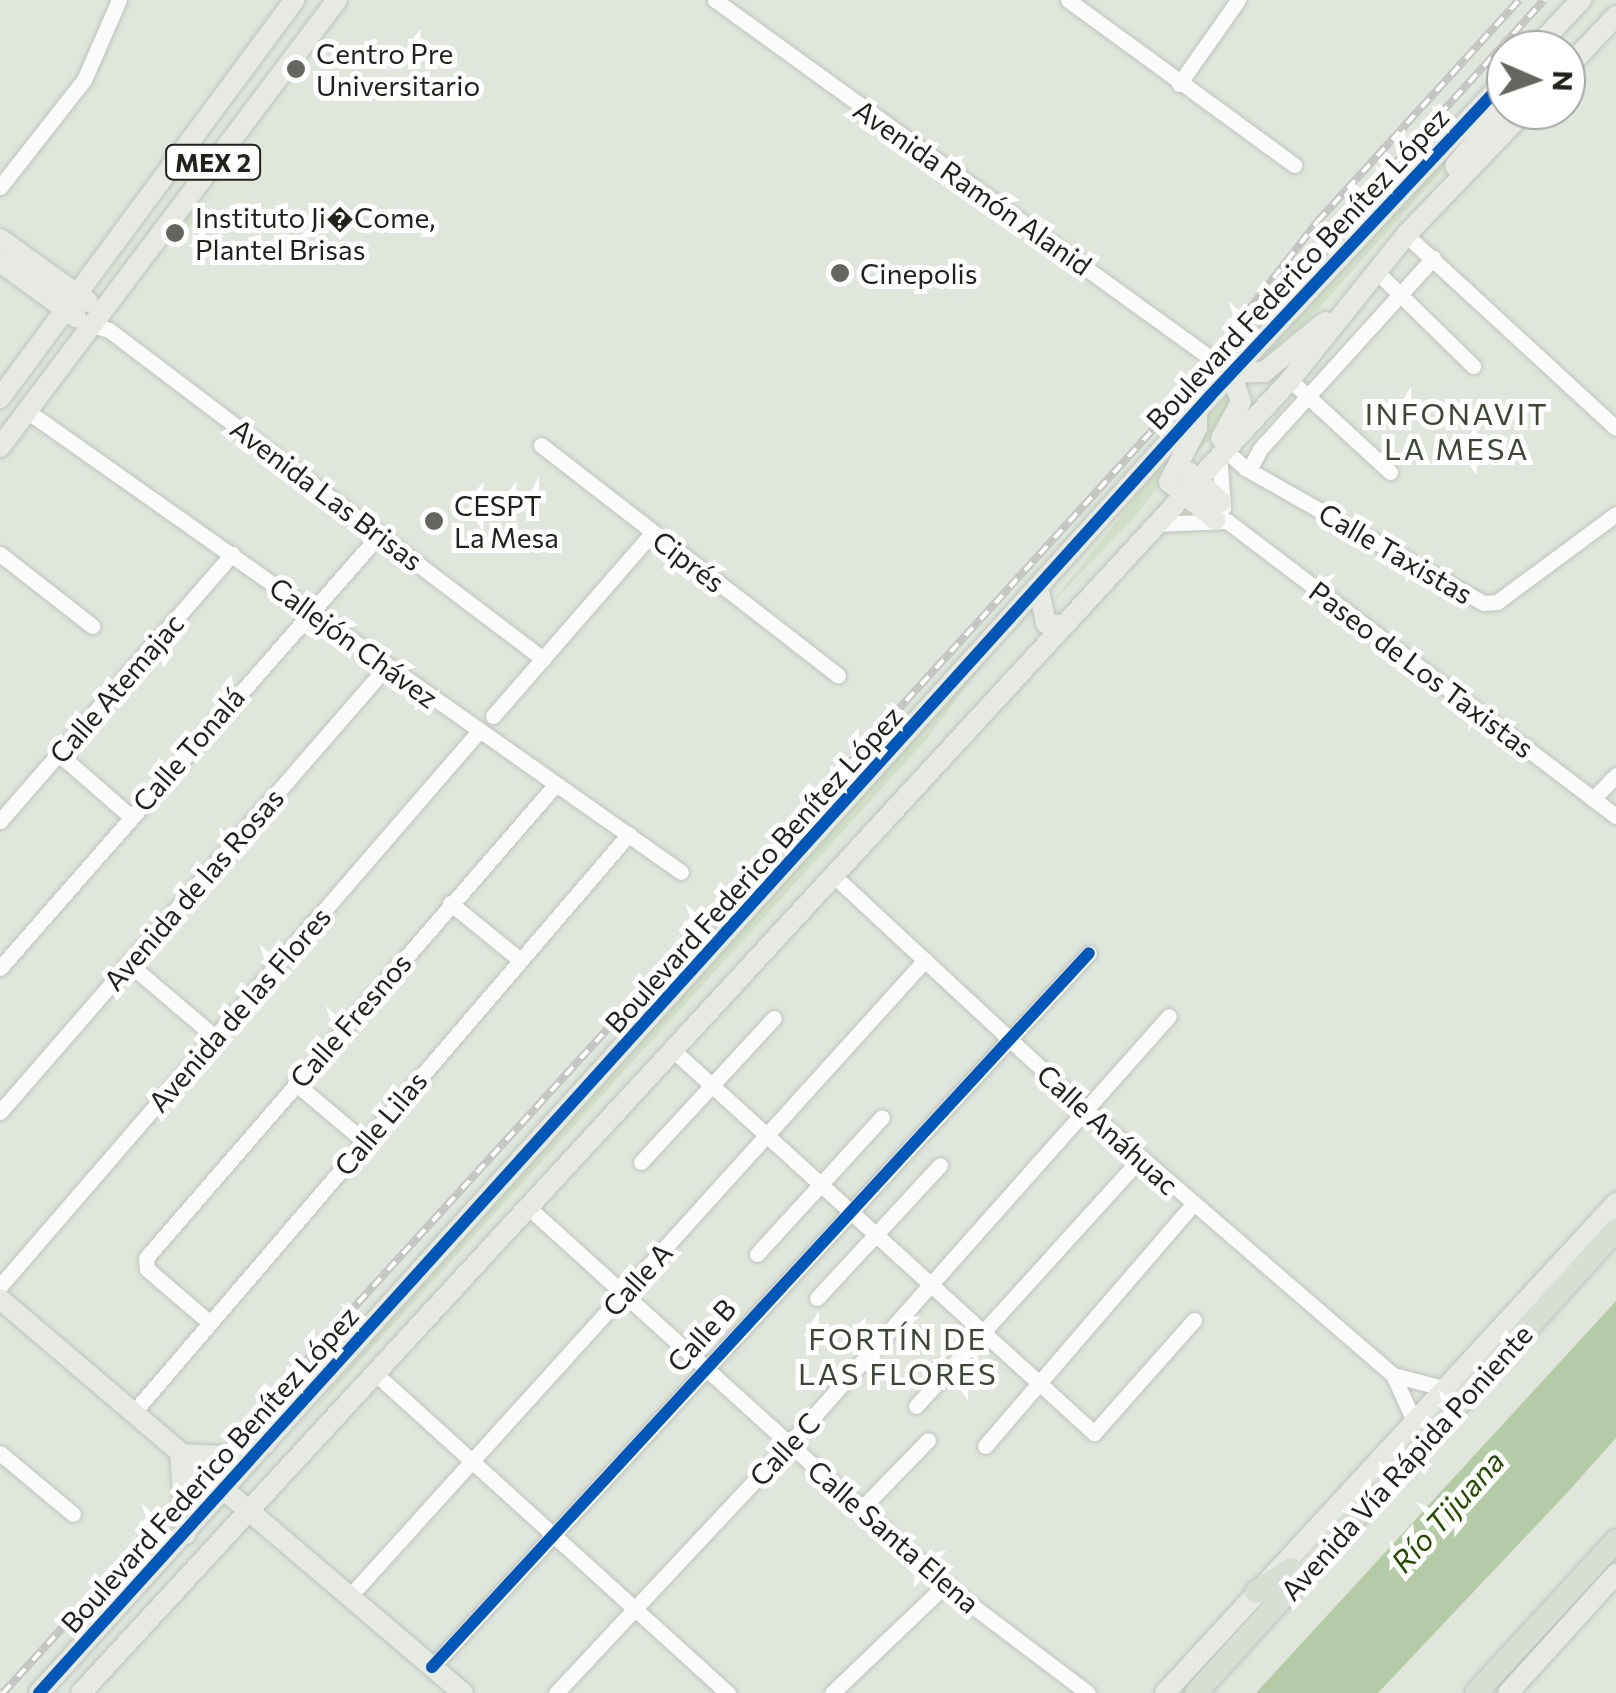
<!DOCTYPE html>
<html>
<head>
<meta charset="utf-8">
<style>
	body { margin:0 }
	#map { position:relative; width:1616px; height:1693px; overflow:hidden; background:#e0e6dc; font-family:Commissioner,sans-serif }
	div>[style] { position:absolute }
	.green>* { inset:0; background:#d1dfc8 }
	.water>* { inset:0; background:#b5caa7 }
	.roads { filter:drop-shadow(0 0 2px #bec3bb) drop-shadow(0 0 2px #bec3bb) }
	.minor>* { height:15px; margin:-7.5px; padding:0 7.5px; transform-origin:7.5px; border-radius:7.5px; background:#fafbfa }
	.major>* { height:20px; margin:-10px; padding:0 10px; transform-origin:10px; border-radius:10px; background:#e6eae2 }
	.highway>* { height:22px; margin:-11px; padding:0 11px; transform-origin:11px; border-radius:11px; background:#d8ded3 }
	.rail>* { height:8px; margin-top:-4px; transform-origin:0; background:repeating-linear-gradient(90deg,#fff 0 11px,#c3c5c2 0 22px); box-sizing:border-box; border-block:2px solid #c3c5c2 }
	.cycleway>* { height:12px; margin:-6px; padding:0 6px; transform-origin:6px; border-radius:6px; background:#0057b8 }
	.dots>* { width:28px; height:28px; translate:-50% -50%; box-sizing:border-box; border:5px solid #fff; border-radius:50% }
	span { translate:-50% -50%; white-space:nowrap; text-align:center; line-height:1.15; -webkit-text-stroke:10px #fff; paint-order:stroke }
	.shield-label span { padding:2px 8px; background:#fff; border:2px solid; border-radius:8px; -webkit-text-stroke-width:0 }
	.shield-label { font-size:25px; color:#1f231c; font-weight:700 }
	.poi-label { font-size:28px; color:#1f231c }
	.left { translate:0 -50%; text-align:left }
	.street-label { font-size:28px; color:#1f231c }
	.neighbourhood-label { font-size:30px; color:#3d4637; letter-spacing:2.5px }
	.water-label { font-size:30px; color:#294903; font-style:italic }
	.north { position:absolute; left:1486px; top:30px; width:100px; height:100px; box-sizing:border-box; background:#fff; border:2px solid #a5a7a4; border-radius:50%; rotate:92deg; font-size:28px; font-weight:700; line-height:40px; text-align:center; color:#1f231c }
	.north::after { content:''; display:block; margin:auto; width:35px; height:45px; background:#63675f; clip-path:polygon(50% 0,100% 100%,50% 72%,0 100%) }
</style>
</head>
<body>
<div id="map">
	<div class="green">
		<div style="clip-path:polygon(1506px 89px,1506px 99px,1309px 319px,1257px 363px)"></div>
		<div style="clip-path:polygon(199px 202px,207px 205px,173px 248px,169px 241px)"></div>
		<div style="clip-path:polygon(1229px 392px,1226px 425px,1174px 472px,1206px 418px)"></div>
		<div style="clip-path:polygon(1161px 465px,1161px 483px,1132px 520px,1050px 605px)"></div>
		<div style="clip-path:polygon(989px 656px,924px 742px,309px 1417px,397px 1308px)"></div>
	</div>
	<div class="water">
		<div style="clip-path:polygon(1616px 1301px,1616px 1438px,1566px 1494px,1378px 1693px,1256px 1693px)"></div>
	</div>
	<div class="roads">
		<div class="minor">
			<div style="left:715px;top:0;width:637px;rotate:35.86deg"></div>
			<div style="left:1068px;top:0;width:280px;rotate:36.1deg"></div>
			<div style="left:1179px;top:84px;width:103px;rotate:-54.9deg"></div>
			<div style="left:0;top:187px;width:136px;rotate:-51.9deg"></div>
			<div style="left:84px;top:80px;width:87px;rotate:-66.4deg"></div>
			<div style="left:1406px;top:235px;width:285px;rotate:42.6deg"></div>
			<div style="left:1376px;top:271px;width:136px;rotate:44.4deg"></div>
			<div style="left:88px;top:324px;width:22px;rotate:16deg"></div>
			<div style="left:109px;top:330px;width:545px;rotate:37.16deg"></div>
			<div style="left:1290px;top:380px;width:136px;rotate:42.6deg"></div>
			<div style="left:27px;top:411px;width:800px;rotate:35.18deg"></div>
			<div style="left:541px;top:445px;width:376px;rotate:37.8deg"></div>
			<div style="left:1224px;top:449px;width:28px;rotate:42deg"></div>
			<div style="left:1245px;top:468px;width:274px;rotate:29.5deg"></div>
			<div style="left:1484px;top:603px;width:13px;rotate:-4deg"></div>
			<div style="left:1497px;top:602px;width:148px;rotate:-36.5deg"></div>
			<div style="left:1219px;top:453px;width:55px;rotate:85.8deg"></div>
			<div style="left:1249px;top:470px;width:24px;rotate:-62deg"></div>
			<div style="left:1260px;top:449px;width:258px;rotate:-47.8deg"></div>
			<div style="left:1155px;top:524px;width:72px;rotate:-2.4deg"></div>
			<div style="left:1227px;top:521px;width:488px;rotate:37.2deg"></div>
			<div style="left:0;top:554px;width:117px;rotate:38deg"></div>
			<div style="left:493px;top:716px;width:242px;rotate:-49deg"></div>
			<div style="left:59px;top:754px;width:94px;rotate:41.1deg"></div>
			<div style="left:1593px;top:799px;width:33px;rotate:-46deg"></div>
			<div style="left:0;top:821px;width:354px;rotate:-49deg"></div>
			<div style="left:832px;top:874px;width:345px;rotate:42.9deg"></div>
			<div style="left:1085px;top:1109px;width:407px;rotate:40.8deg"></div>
			<div style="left:1393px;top:1375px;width:53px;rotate:65.4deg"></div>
			<div style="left:450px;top:903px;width:89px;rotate:39.1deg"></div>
			<div style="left:128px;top:963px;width:114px;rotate:40.4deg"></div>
			<div style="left:0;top:968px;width:577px;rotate:-48.8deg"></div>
			<div style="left:674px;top:1051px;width:568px;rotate:42.29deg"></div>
			<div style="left:1094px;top:1433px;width:151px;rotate:-48.5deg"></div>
			<div style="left:295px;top:1083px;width:92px;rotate:40.1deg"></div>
			<div style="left:0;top:1112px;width:590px;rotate:-49.05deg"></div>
			<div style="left:641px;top:1162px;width:196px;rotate:-47.3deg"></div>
			<div style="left:529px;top:1208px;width:561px;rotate:42.18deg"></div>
			<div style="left:945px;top:1585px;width:179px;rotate:37.1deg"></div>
			<div style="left:757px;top:1254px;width:185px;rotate:-47.6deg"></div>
			<div style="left:0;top:1286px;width:732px;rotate:-49.21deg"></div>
			<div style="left:817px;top:1298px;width:181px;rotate:-47.2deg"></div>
			<div style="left:210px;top:1323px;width:83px;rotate:-139.4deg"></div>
			<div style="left:147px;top:1269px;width:11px;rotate:-95deg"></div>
			<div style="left:146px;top:1258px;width:627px;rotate:-49.14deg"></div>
			<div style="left:377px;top:1375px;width:474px;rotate:42.2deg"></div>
			<div style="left:1393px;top:1375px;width:56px;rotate:14.5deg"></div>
			<div style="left:916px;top:1406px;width:335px;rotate:-47.8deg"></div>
			<div style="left:133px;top:1413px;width:762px;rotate:-49.42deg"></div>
			<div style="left:985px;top:1446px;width:318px;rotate:-49.3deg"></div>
			<div style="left:0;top:1453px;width:95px;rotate:39.9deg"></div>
			<div style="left:861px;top:1509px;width:96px;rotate:-45.8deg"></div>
			<div style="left:349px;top:1597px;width:859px;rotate:-47.88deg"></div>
			<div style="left:432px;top:1667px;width:970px;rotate:-47.38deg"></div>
			<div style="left:556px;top:1693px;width:341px;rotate:-46.9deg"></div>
			<div style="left:789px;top:1444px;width:572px;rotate:-48.4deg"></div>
			<div style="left:832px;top:1693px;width:156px;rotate:-43.7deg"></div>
		</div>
		<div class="major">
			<div style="left:1534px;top:50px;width:69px;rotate:-46.8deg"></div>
			<div style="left:1566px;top:69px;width:73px;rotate:-46.7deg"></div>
			<div style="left:1455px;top:166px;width:80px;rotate:-50.1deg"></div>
			<div style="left:0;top:239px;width:108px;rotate:35.6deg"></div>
			<div style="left:0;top:262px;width:94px;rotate:35.9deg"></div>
			<div style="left:1231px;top:373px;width:33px;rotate:-2deg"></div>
			<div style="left:1264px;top:372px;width:79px;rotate:-39.3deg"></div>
			<div style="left:0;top:398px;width:495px;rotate:-53.5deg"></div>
			<div style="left:1197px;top:412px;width:16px;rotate:90deg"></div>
			<div style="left:1197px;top:428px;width:61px;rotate:117.4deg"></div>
			<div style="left:1169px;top:482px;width:60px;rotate:39deg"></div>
			<div style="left:1221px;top:438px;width:41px;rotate:-60.9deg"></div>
			<div style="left:1241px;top:402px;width:31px;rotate:-109deg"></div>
			<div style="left:0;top:447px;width:560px;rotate:-52.99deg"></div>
			<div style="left:1189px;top:472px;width:44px;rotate:43.2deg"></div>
			<div style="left:1039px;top:590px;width:34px;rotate:78deg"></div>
			<div style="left:1046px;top:623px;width:18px;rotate:9deg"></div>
			<div style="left:0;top:1299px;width:608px;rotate:40.4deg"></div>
			<div style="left:186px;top:1534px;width:80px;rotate:-94.3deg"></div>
			<div style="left:180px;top:1454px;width:45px;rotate:2.5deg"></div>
			<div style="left:225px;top:1456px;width:42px;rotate:-16.7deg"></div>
			<div style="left:39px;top:1693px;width:1747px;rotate:-47.92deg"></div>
			<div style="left:1210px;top:396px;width:433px;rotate:-46.9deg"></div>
			<div style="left:81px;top:1693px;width:1785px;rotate:-47.36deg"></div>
			<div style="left:1290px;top:380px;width:186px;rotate:-51.3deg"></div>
			<div style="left:1406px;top:235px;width:173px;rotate:-46.2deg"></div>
			<div style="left:1165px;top:1693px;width:666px;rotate:-47.37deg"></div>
			<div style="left:1508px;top:1693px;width:161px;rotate:-47.8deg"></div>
		</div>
		<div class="highway">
			<div style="left:1256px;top:1592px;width:42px;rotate:-33.3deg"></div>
			<div style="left:1196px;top:1693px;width:625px;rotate:-47.79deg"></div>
			<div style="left:1476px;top:1693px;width:207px;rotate:-47.4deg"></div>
		</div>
	</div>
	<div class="rail">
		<div style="left:1233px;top:330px;width:138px;rotate:-52.1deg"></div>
		<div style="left:1318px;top:221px;width:299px;rotate:-47.7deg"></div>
		<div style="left:3px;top:1693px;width:2289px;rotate:-47.69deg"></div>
	</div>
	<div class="cycleway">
		<div style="left:432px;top:1667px;width:970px;rotate:-47.38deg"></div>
		<div style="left:39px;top:1693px;width:1747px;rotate:-47.92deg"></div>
		<div style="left:1210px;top:396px;width:433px;rotate:-46.9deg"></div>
	</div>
	<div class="dots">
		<div style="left:296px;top:69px;background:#63675f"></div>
		<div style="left:175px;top:233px;background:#63675f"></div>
		<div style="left:840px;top:273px;background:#63675f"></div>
		<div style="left:434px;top:521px;background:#63675f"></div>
	</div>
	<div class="shield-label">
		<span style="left:213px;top:162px">MEX 2</span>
	</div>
	<div class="poi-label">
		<span class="left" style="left:316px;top:69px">Centro Pre<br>Universitario</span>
		<span class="left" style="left:195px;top:233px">Instituto Ji�Come,<br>Plantel Brisas</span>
		<span class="left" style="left:860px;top:273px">Cinepolis</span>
		<span class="left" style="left:454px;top:521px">CESPT<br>La Mesa</span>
	</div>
	<div class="street-label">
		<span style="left:973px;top:187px;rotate:35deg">Avenida Ramón Alanid</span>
		<span style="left:1297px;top:268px;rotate:-47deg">Boulevard Federico Benítez López</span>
		<span style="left:327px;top:494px;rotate:37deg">Avenida Las Brisas</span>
		<span style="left:1396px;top:553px;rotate:30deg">Calle Taxistas</span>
		<span style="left:689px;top:561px;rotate:37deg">Ciprés</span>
		<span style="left:354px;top:642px;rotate:36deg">Callejón Chávez</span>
		<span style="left:1422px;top:669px;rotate:37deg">Paseo de Los Taxistas</span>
		<span style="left:116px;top:688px;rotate:-49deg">Calle Atemajac</span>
		<span style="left:188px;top:749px;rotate:-49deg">Calle Tonalá</span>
		<span style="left:753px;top:869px;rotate:-48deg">Boulevard Federico Benítez López</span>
		<span style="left:193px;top:889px;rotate:-49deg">Avenida de las Rosas</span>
		<span style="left:239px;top:1009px;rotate:-49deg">Avenida de las Flores</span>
		<span style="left:350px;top:1020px;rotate:-49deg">Calle Fresnos</span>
		<span style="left:380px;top:1123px;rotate:-50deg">Calle Lilas</span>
		<span style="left:1108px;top:1129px;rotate:42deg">Calle Anáhuac</span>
		<span style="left:637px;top:1279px;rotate:-48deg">Calle A</span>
		<span style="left:701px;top:1335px;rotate:-48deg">Calle B</span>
		<span style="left:784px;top:1449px;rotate:-47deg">Calle C</span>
		<span style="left:1406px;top:1462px;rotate:-48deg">Avenida Vía Rápida Poniente</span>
		<span style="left:209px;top:1469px;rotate:-48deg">Boulevard Federico Benítez López</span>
		<span style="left:894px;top:1536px;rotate:41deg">Calle Santa Elena</span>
	</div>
	<div class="neighbourhood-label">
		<span style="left:1457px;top:430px">INFONAVIT<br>LA MESA</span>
		<span style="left:898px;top:1355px">FORTÍN DE<br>LAS FLORES</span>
	</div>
	<div class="water-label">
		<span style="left:1447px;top:1511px;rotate:-48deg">Río Tijuana</span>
	</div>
	<div class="north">N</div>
</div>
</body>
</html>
